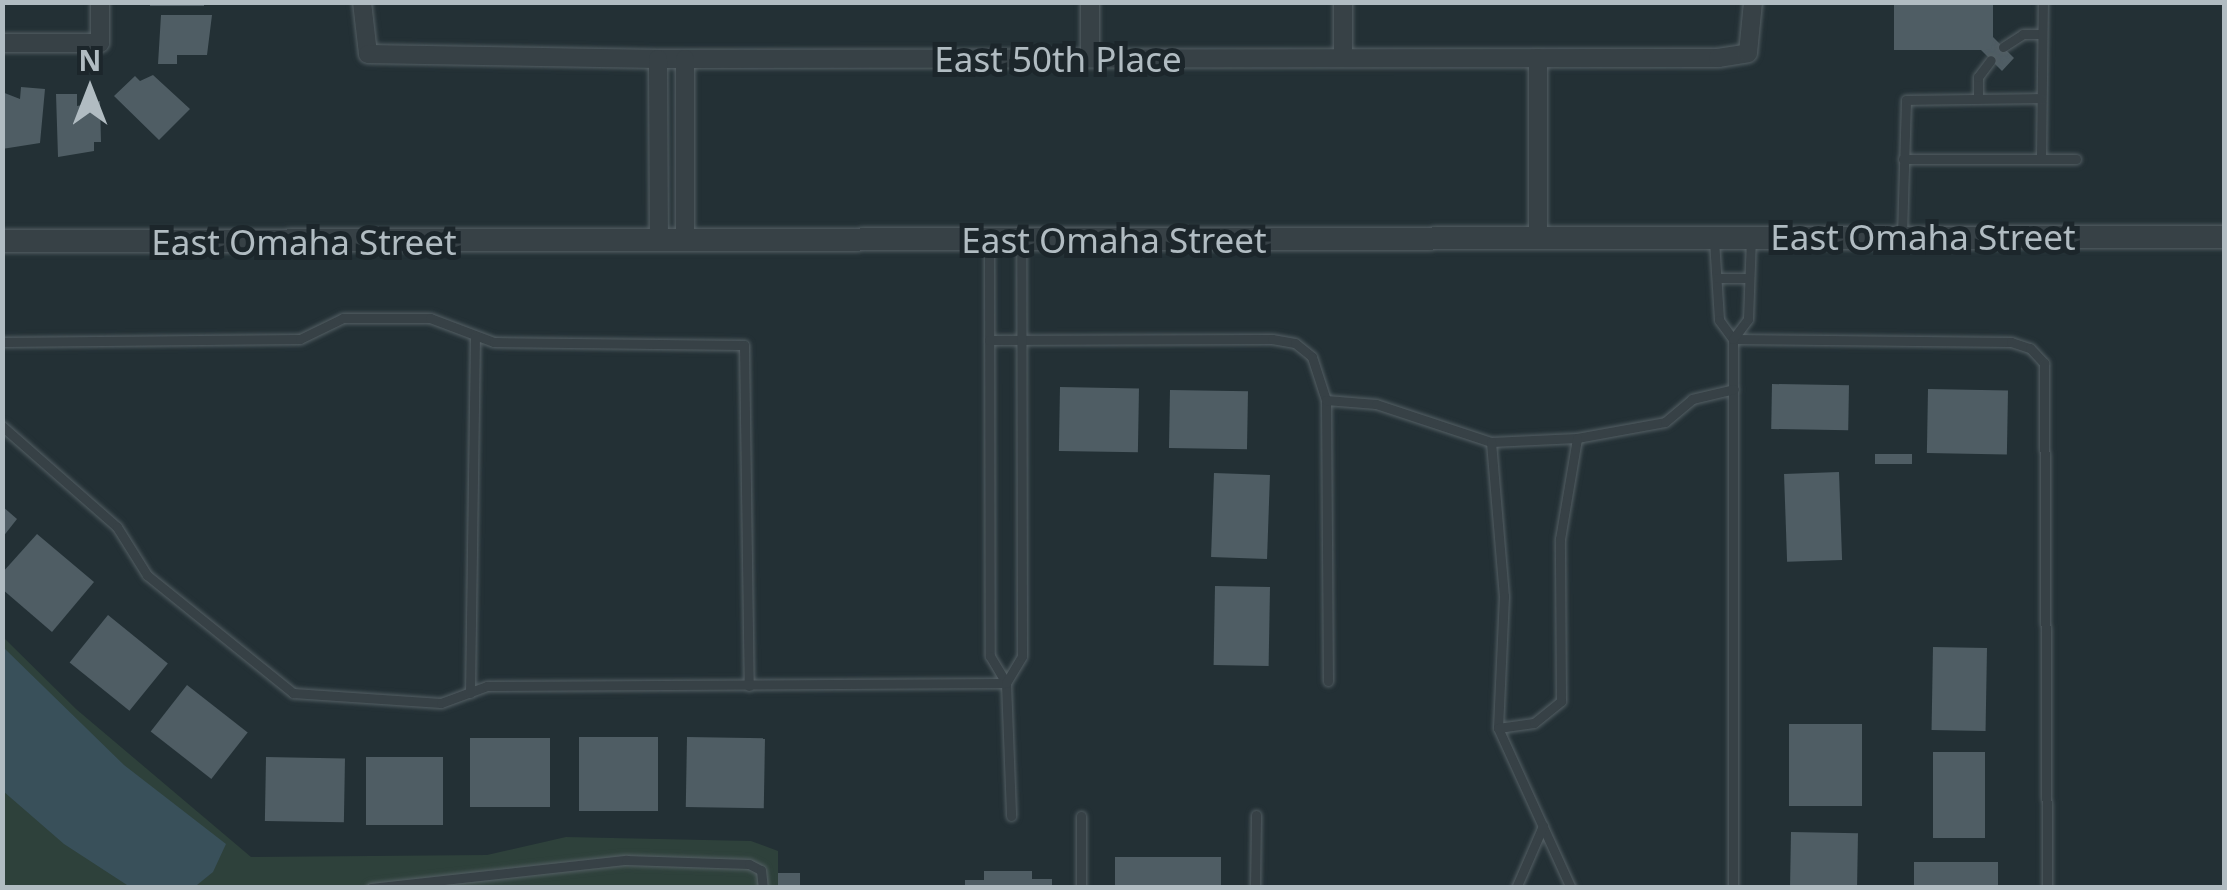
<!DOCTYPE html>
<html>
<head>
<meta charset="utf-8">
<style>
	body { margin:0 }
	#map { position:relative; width:2227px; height:890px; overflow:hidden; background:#233035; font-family:"Noto Sans",sans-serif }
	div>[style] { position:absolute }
	.green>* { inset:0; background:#2e413b }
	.water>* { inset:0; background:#39505a }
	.building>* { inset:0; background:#4f5d64; transform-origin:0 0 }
	.roads { filter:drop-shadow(0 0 2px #545f64) drop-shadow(0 0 2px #545f64) }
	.service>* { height:9px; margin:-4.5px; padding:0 4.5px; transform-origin:4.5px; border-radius:4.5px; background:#374146 }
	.minor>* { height:18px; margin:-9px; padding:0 9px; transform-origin:9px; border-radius:9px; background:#374146 }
	.tertiary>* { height:22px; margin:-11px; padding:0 11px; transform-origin:11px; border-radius:11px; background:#374146 }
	span { translate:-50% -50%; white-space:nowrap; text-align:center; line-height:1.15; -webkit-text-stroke:10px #1c262b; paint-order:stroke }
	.street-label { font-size:35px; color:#b1bcc2 }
	.frame { position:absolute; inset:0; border:5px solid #b1bcc2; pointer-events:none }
	.north { position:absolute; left:40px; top:40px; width:100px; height:100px; -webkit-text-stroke:8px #1c262b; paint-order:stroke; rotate:0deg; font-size:28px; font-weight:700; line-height:40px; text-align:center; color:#b1bcc2 }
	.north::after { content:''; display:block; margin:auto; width:35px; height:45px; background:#b1bcc2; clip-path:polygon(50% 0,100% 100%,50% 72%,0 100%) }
</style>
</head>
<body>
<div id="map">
	<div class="green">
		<div style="clip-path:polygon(2px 636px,76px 709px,251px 857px,487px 855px,566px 837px,751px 841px,778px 851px,778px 887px,3px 887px)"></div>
	</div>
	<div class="water">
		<div style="clip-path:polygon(3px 647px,124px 765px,226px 844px,213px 872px,197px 885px,127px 885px,64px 844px,3px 791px)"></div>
	</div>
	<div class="building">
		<div style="left:150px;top:2px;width:54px;height:4px"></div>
		<div style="clip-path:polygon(1894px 2px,1993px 2px,1993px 37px,2014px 58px,2002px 71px,1981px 50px,1894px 50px)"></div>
		<div style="clip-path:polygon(161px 15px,212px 15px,207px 55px,177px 55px,177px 64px,158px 64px)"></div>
		<div style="clip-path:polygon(153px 75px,190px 109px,159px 140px,114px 96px,135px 76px,140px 81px)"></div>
		<div style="clip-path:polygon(21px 87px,45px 89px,40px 143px,2px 149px,2px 92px,20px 99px)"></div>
		<div style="clip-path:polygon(56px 94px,77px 94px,77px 106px,100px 101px,101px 142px,94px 142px,94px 151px,58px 157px)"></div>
		<div style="left:1772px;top:384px;width:77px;height:45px;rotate:1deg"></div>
		<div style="left:1060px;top:387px;width:79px;height:64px;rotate:1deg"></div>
		<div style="left:1928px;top:389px;width:80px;height:64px;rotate:1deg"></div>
		<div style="left:1170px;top:390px;width:78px;height:58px;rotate:1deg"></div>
		<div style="left:1875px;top:454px;width:37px;height:10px"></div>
		<div style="left:1839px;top:472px;width:88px;height:55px;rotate:88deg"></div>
		<div style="left:1214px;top:473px;width:56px;height:84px;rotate:2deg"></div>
		<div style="clip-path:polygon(2px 506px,17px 519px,2px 538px)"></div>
		<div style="clip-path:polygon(37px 534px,94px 582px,52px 632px,2px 589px,2px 573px)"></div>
		<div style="left:1215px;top:586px;width:55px;height:79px;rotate:1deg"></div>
		<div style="left:108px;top:615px;width:77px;height:61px;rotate:39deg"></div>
		<div style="left:1933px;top:647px;width:54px;height:83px;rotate:1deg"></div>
		<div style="left:187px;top:685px;width:77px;height:59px;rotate:38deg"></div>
		<div style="left:1789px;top:724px;width:73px;height:82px"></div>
		<div style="left:579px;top:737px;width:79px;height:74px"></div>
		<div style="left:687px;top:737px;width:78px;height:70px;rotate:1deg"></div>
		<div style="left:470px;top:738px;width:80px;height:69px"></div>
		<div style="left:1933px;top:752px;width:52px;height:86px"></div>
		<div style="left:266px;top:757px;width:79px;height:64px;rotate:1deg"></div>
		<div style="left:366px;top:757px;width:77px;height:68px"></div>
		<div style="left:1791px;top:832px;width:67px;height:56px;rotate:1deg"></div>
		<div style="left:1221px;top:857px;width:31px;height:106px;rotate:90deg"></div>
		<div style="left:1914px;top:862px;width:84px;height:26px"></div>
		<div style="clip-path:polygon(984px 871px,1032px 871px,1032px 879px,1052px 879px,1052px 888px,965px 888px,965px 880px,984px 880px)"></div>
		<div style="left:800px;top:873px;width:15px;height:22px;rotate:90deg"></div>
	</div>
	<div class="roads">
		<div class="service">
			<div style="left:2003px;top:47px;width:24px;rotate:-33deg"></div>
			<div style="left:2023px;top:34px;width:19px"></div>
			<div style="left:1978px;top:98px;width:21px;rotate:-90deg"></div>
			<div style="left:1978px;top:77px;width:21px;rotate:-53deg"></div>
			<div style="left:2041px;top:158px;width:156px;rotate:-89.3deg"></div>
			<div style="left:1903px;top:159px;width:173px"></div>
			<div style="left:1902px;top:235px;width:135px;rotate:-88.3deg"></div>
			<div style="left:1906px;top:100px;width:135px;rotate:-0.8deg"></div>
			<div style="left:1714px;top:240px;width:80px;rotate:86.4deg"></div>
			<div style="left:1719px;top:320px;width:24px;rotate:54deg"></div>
			<div style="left:1733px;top:339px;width:549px;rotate:90deg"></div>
			<div style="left:989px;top:241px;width:415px;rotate:89.9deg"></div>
			<div style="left:990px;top:656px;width:31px;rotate:59deg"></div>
			<div style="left:1006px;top:683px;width:133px;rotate:87.8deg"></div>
			<div style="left:1718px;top:278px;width:31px"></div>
			<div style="left:1733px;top:339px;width:278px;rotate:0.6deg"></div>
			<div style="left:2011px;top:342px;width:20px;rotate:18deg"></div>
			<div style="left:2030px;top:348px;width:21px;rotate:47deg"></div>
			<div style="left:2044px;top:363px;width:525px;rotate:89.67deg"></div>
			<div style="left:1733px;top:339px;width:25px;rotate:-53deg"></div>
			<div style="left:1748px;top:319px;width:81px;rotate:-87.9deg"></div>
			<div style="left:989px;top:340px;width:283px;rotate:-0.2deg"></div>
			<div style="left:1272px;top:339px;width:23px;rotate:10deg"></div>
			<div style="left:1295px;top:343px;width:22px;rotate:39deg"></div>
			<div style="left:1312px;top:357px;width:45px;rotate:72deg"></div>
			<div style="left:1326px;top:400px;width:281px;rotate:89.6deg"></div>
			<div style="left:2px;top:342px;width:298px;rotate:-0.6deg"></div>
			<div style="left:300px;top:339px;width:48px;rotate:-26deg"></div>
			<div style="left:343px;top:318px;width:87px"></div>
			<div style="left:430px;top:318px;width:68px;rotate:20.6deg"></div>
			<div style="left:494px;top:342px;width:250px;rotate:0.7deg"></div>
			<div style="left:744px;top:345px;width:341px;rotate:89.2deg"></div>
			<div style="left:1326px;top:400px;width:50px;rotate:4.6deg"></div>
			<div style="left:1376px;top:404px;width:121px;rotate:18.3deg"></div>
			<div style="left:1491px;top:442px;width:86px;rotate:-2.7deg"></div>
			<div style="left:1577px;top:438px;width:89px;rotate:-10.3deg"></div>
			<div style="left:1665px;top:422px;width:35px;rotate:-40deg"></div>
			<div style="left:1692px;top:399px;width:43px;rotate:-13.4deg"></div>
			<div style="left:2px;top:426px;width:153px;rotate:41.3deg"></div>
			<div style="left:117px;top:527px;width:57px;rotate:58deg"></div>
			<div style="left:147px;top:575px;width:188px;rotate:38.9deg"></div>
			<div style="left:293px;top:693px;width:148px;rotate:3.9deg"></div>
			<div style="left:441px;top:703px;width:49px;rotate:-20.3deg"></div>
			<div style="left:487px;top:686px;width:519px;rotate:-0.33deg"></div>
			<div style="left:1006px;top:683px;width:31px;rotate:-59deg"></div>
			<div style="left:1022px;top:656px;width:416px;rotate:-90.1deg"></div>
			<div style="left:1491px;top:442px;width:155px;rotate:85.2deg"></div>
			<div style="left:1504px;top:596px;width:132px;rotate:92.6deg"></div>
			<div style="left:1498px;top:728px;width:176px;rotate:65.5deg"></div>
			<div style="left:470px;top:693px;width:357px;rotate:-89.2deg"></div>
			<div style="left:1498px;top:728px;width:36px;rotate:-8deg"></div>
			<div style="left:1534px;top:723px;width:35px;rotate:-39deg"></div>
			<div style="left:1561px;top:701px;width:162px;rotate:-90.4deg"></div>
			<div style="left:1560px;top:539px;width:102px;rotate:-80.4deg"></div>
			<div style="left:1081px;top:816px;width:72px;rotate:90deg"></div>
			<div style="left:371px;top:888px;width:257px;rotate:-6.3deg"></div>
			<div style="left:626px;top:860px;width:123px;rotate:1.9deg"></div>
			<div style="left:749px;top:864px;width:13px;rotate:27deg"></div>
			<div style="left:761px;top:870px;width:18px;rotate:84deg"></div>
			<div style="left:1255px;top:888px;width:73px;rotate:-89.2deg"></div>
			<div style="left:1516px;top:888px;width:68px;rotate:-66.5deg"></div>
		</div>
		<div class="minor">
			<div style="left:362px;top:2px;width:52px;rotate:83.4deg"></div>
			<div style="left:368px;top:54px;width:290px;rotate:1deg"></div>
			<div style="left:658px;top:59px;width:1060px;rotate:-0.05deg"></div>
			<div style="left:1718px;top:58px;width:30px;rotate:-9deg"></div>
			<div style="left:1748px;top:53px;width:51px;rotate:-84.4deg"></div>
			<div style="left:1343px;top:2px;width:56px;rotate:90deg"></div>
			<div style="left:2px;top:43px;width:98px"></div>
			<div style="left:100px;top:43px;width:41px;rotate:-90deg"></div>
			<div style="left:1090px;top:58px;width:56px;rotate:-90deg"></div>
			<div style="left:1538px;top:58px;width:180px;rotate:90deg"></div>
			<div style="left:658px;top:59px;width:183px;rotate:89.7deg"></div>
			<div style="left:685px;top:59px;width:183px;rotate:90deg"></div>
		</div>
		<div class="tertiary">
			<div style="left:2px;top:241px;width:2222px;rotate:-0.1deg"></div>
		</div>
	</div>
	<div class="street-label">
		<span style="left:1058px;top:59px">East 50th Place</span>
		<span style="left:1923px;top:237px">East Omaha Street</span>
		<span style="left:1114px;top:240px">East Omaha Street</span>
		<span style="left:304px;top:242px">East Omaha Street</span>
	</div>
	<div class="frame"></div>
	<div class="north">N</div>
</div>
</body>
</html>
